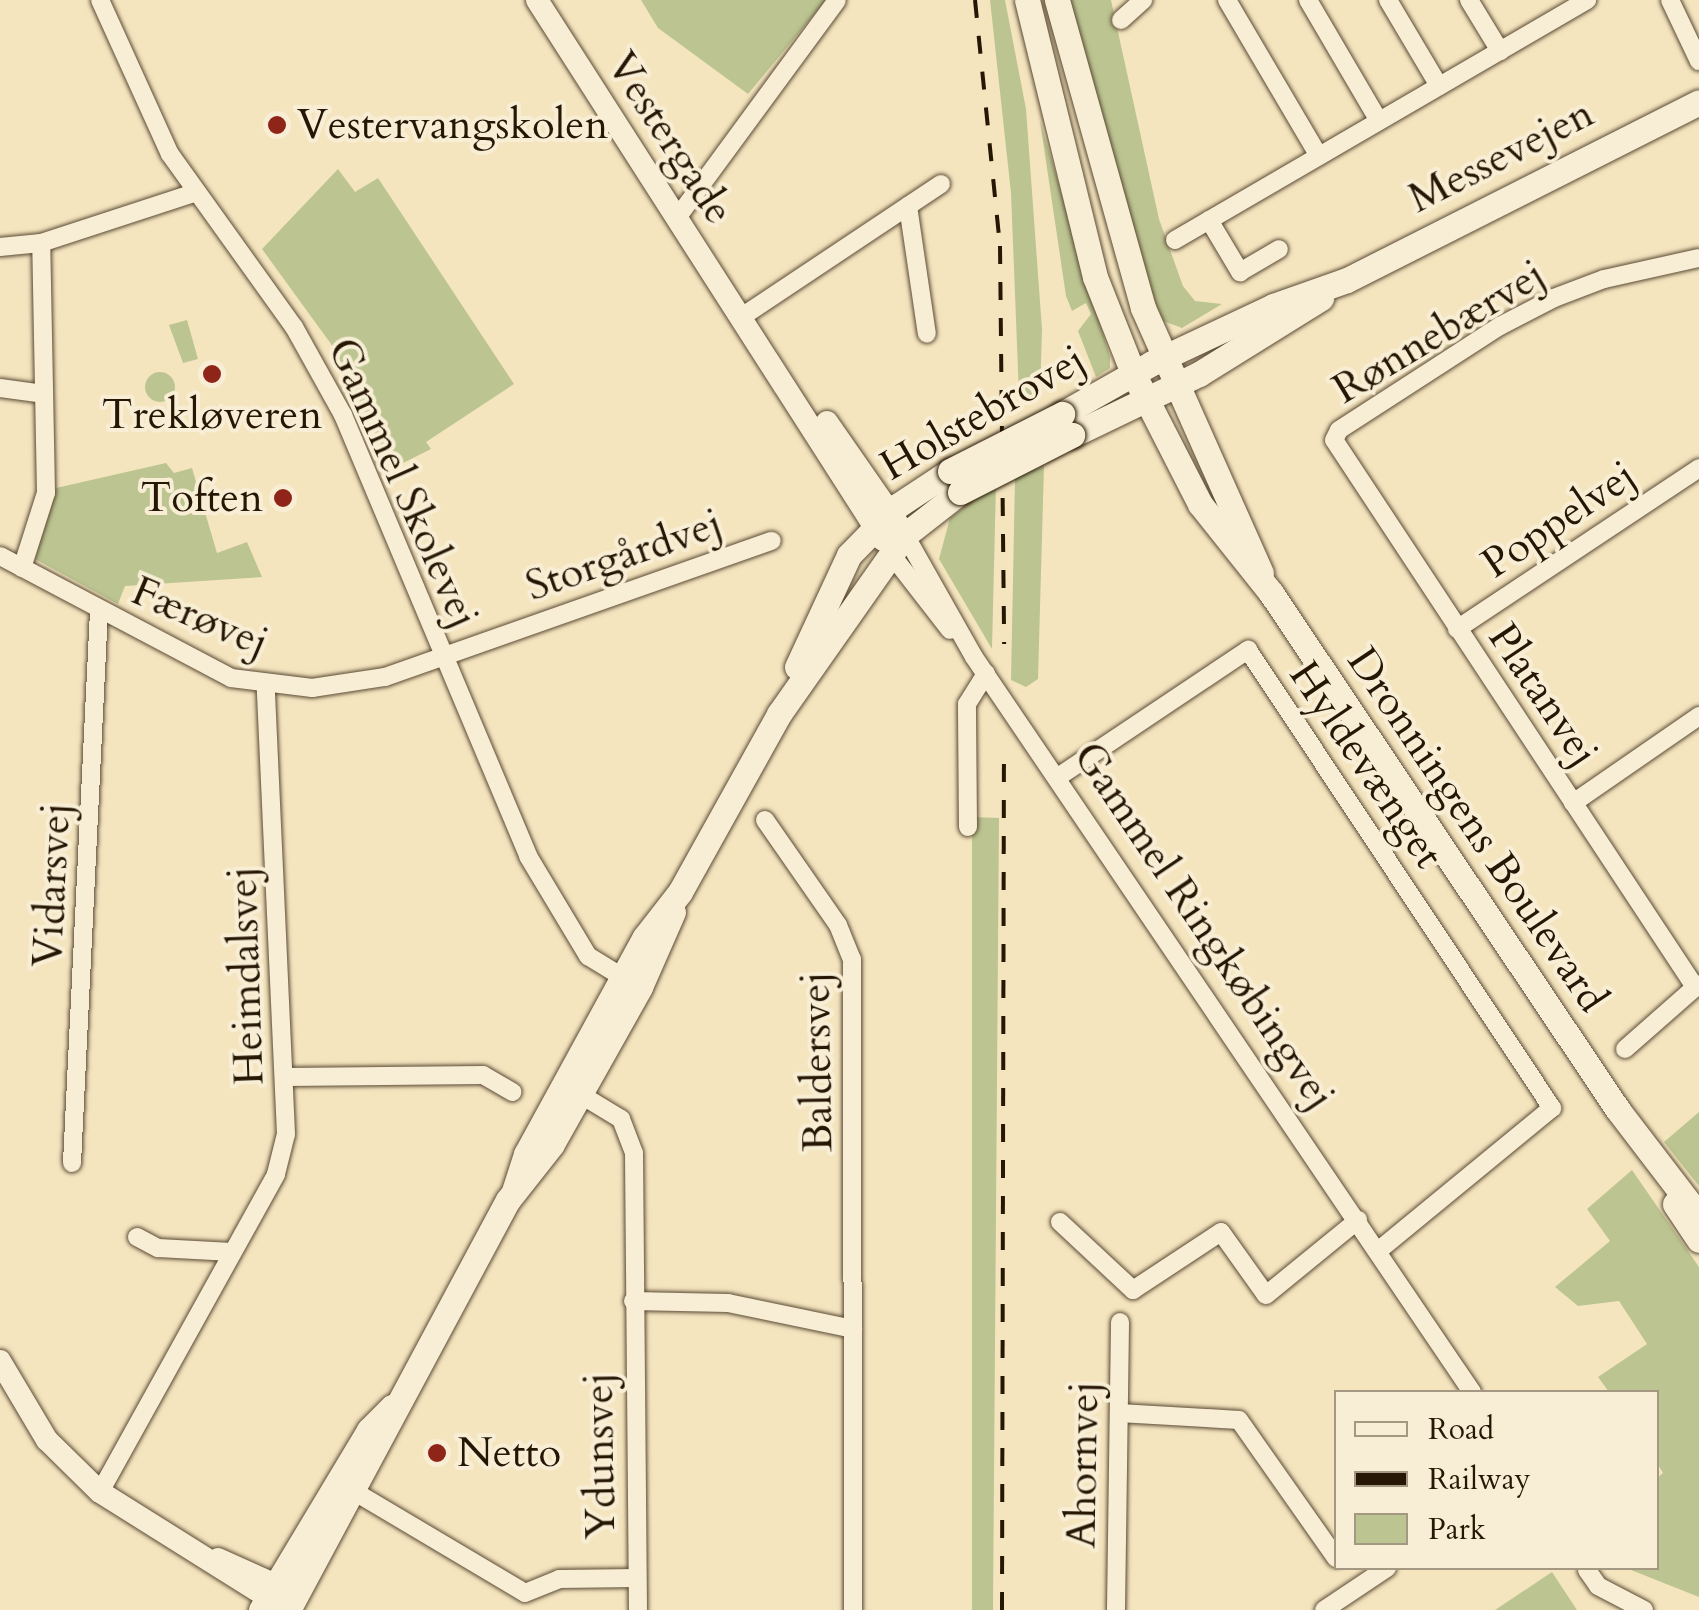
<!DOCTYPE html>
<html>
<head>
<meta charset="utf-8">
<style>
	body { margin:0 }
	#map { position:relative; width:1699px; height:1610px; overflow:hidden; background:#f5e5bf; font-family:Cardo,serif }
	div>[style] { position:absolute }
	.green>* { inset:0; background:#bcc591 }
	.round { border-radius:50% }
	.roads { filter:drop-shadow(0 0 2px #5a4a34) drop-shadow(0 0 2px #5a4a34) }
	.minor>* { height:18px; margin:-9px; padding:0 9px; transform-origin:9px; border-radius:9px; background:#f8eed5 }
	.tertiary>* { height:22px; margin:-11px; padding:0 11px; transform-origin:11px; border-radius:11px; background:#f8eed5 }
	.secondary>* { height:25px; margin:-12.5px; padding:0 12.5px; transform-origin:12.5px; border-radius:12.5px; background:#f8eed5 }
	.rail>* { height:4px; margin-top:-2px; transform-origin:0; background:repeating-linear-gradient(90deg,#261705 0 18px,transparent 0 36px) }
	.bridges { filter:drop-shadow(0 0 2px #261705) drop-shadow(0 0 2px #261705) }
	.secondary-bridge>* { height:25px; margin:-12.5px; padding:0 12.5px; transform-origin:12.5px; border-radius:12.5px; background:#f8eed5 }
	.dots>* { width:28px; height:28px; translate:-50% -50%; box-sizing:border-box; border:5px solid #f8eed5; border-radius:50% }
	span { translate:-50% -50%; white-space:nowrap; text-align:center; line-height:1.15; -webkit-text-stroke:8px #f8eed5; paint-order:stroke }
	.poi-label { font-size:42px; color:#261705 }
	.left { translate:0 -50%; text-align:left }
	.right { translate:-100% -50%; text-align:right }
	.street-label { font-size:42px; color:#261705 }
	.legend { position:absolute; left:1334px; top:1390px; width:325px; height:180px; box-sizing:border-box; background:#f8eed5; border:2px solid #a49882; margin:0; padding:12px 18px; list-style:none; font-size:30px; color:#261705 }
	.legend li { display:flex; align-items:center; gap:20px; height:50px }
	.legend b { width:50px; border:2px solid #a49882 }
</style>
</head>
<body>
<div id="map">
	<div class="green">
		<div style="clip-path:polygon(641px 0,826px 0,748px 94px,658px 28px)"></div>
		<div style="clip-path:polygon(990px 0,1005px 0,1026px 109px,1042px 329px,1040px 398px,1019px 396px,1011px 193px)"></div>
		<div style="clip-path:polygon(1068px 0,1111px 0,1159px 219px,1183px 286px,1195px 301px,1222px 304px,1182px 328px,1163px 321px,1150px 288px)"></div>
		<div style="clip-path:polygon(1040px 121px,1110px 357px,1110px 368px,1096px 377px,1078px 331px,1091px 314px,1086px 303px,1072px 311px,1066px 296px)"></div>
		<div style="clip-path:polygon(338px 169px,355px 192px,378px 178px,514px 384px,426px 442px,431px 449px,393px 468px,331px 344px,262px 249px)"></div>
		<div style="clip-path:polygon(187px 320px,198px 359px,183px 363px,169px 325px)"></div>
		<div class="round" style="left:145px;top:372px;width:30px;height:30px"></div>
		<div style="clip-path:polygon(166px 463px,174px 473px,192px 468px,217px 553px,247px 542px,262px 577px,125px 586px,118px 604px,35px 559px,56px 488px)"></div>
		<div style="clip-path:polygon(1044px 466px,1038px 679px,1026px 687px,1011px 680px,1015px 478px)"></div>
		<div style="clip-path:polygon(996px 484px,992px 649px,939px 559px,950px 518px)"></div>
		<div style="clip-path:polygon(972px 817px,999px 818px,993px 1610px,972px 1610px)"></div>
		<div style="clip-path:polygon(1699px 1112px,1699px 1186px,1664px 1142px)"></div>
		<div style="clip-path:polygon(1632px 1170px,1699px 1267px,1699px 1597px,1626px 1568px,1656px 1568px,1657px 1478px,1663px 1473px,1657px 1463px,1656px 1392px,1609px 1392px,1598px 1377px,1647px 1344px,1619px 1301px,1578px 1306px,1555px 1287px,1610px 1241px,1587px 1209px)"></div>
		<div style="clip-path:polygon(1552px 1572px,1577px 1610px,1495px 1610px)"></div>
	</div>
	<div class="roads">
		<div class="minor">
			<div style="left:100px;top:0;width:169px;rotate:65.6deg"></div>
			<div style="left:170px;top:154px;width:213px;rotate:54.4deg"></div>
			<div style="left:294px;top:327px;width:101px;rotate:60.9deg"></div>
			<div style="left:343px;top:415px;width:478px;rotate:67.2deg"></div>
			<div style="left:528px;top:856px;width:117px;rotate:59deg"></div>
			<div style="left:588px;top:956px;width:52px;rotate:31.5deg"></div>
			<div style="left:1227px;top:0;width:181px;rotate:59.5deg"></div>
			<div style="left:1308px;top:0;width:140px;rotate:59.6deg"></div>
			<div style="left:1388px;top:0;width:100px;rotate:59.3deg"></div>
			<div style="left:1469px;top:0;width:60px;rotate:58.7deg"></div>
			<div style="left:1670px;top:0;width:68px;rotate:64.6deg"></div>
			<div style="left:1121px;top:20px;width:30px;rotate:-42deg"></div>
			<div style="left:908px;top:206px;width:129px;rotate:81.6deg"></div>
			<div style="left:677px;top:218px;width:270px;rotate:-53.7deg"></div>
			<div style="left:1209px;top:220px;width:61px;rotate:59.2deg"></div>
			<div style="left:1240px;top:272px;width:45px;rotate:-30.5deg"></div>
			<div style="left:1175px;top:240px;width:477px;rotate:-30.2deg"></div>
			<div style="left:0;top:247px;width:41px;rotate:-5.6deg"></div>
			<div style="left:41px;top:243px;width:161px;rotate:-18.1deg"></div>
			<div style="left:743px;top:316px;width:238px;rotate:-33.7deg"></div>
			<div style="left:0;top:388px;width:44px;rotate:7.8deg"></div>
			<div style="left:905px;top:535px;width:140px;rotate:60.5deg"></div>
			<div style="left:974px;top:657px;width:888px;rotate:55.88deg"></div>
			<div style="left:891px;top:554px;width:96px;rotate:52.2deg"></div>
			<div style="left:0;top:556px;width:261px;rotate:27.8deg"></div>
			<div style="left:231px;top:678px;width:82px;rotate:7deg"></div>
			<div style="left:312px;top:688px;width:74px;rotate:-8.6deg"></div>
			<div style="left:385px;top:677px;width:410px;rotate:-19.4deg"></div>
			<div style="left:22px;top:568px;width:79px;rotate:-72.3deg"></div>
			<div style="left:46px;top:493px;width:250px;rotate:-91.1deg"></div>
			<div style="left:1457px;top:629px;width:291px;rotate:-33.6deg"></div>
			<div style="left:1058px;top:777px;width:229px;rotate:-33.8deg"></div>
			<div style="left:1248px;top:650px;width:550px;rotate:56.43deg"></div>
			<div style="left:1552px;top:1108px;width:225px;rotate:140.6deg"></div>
			<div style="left:1573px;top:803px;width:153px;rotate:-34.6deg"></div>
			<div style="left:765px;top:820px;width:128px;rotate:55.2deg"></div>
			<div style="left:838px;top:925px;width:37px;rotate:68deg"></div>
			<div style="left:852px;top:959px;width:651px;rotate:89.91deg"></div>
			<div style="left:968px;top:827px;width:123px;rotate:-90.5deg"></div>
			<div style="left:967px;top:704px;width:36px;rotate:-58deg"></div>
			<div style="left:1695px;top:987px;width:655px;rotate:-123.42deg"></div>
			<div style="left:1334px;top:440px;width:11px;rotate:-63deg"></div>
			<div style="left:1339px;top:430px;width:192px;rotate:-32.9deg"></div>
			<div style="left:1500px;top:326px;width:61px;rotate:-27.4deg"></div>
			<div style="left:1554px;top:298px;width:53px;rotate:-20.8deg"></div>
			<div style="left:1604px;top:279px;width:97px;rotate:-12.5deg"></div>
			<div style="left:1625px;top:1049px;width:98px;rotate:-41.3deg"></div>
			<div style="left:287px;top:1077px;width:196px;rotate:-0.6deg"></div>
			<div style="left:483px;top:1075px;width:34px;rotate:30deg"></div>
			<div style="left:573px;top:1090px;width:56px;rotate:31.1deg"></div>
			<div style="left:621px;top:1119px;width:36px;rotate:69deg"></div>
			<div style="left:634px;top:1153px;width:457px;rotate:89.5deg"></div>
			<div style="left:72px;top:1163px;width:553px;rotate:-87.2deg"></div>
			<div style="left:1060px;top:1222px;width:100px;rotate:43deg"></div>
			<div style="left:1133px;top:1290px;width:105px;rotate:-33.4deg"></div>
			<div style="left:1221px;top:1232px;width:77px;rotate:54.5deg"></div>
			<div style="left:1266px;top:1295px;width:119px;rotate:-39.2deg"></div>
			<div style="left:137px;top:1237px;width:24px;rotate:28deg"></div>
			<div style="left:158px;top:1248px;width:74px;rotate:3.1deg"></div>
			<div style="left:633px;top:1301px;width:95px;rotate:1.2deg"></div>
			<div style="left:728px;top:1303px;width:128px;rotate:11.7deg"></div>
			<div style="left:1119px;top:1413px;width:120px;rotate:3.3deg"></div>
			<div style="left:1239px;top:1420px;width:169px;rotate:54.9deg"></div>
			<div style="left:345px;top:1486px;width:209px;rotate:30.7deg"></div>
			<div style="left:100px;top:1492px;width:363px;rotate:-61deg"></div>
			<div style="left:276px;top:1174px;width:41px;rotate:-76deg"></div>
			<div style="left:286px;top:1134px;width:449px;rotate:-92.6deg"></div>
			<div style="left:1587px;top:1570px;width:19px;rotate:55deg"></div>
			<div style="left:1598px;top:1586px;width:52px;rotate:27.6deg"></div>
			<div style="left:525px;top:1593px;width:37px;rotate:-22deg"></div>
			<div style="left:559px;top:1579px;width:78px;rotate:-0.7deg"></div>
			<div style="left:1116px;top:1610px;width:288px;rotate:-89.2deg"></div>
			<div style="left:1324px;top:1610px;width:76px;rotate:-33.7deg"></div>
		</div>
		<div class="tertiary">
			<div style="left:537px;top:0;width:641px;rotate:57.35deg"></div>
			<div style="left:827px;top:422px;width:128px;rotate:55.2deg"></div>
			<div style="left:0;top:1361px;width:92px;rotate:59.3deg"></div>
			<div style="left:47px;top:1440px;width:74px;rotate:44.5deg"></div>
			<div style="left:100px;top:1492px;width:215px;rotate:32.1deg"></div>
			<div style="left:218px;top:1559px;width:78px;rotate:24.3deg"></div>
		</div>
		<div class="secondary">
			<div style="left:1027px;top:0;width:285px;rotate:76.2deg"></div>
			<div style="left:1095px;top:277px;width:103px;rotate:68.4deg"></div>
			<div style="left:1133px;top:373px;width:147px;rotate:62.9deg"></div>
			<div style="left:1200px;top:504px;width:114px;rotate:51.4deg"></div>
			<div style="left:1271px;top:593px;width:623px;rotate:56.13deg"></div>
			<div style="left:1618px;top:1110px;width:133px;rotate:52.6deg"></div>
			<div style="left:1057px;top:0;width:320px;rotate:74.4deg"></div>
			<div style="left:1143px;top:308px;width:290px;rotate:66deg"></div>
			<div style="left:1062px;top:414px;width:103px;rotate:-29.5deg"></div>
			<div style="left:1152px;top:363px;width:134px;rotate:-25.2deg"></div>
			<div style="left:1273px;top:306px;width:78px;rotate:-19.4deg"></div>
			<div style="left:1347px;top:280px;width:394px;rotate:-26.8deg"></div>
			<div style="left:1072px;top:435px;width:141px;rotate:-25.7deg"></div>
			<div style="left:1199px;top:374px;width:144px;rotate:-31.9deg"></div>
			<div style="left:797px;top:667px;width:123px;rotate:-65.1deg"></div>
			<div style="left:849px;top:555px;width:69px;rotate:-45.6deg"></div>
			<div style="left:897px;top:506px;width:64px;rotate:-33.4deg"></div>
			<div style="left:514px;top:1191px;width:39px;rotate:-72deg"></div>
			<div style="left:526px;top:1154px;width:247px;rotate:-61.3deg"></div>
			<div style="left:645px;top:937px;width:57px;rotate:-52.1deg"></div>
			<div style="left:680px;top:892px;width:204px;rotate:-60.9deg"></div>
			<div style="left:779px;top:714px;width:219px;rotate:-54.9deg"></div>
			<div style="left:905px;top:535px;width:70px;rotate:-38deg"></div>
			<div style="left:1675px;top:1204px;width:43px;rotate:56.3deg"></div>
			<div style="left:261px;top:1610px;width:210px;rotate:-59deg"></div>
			<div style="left:369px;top:1430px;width:33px;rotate:-45deg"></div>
			<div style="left:288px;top:1610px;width:465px;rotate:-61.8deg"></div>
			<div style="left:508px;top:1200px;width:71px;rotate:-51.8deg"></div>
			<div style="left:552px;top:1144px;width:180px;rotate:-60.7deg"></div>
			<div style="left:640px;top:987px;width:82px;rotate:-66.3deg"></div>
		</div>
	</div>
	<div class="rail">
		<div style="left:975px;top:0;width:247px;rotate:84.2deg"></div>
		<div style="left:1000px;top:246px;width:398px;rotate:89.4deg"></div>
		<div style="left:1002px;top:1610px;width:857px;rotate:-89.87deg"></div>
	</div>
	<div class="bridges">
		<div class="secondary-bridge">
			<div style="left:950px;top:471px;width:126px;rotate:-27deg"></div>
			<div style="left:960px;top:492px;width:126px;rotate:-27deg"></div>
		</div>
	</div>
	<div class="dots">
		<div style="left:277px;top:125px;background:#8f2418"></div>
		<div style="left:212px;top:374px;background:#8f2418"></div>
		<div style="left:283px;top:498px;background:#8f2418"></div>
		<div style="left:437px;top:1453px;background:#8f2418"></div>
	</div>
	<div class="poi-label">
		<span class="left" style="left:297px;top:125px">Vestervangskolen</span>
		<span style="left:212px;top:415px">Trekløveren</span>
		<span class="right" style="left:263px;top:498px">Toften</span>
		<span class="left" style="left:457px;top:1453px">Netto</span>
	</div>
	<div class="street-label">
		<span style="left:670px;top:138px;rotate:57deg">Vestergade</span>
		<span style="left:1501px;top:156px;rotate:-27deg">Messevejen</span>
		<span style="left:1439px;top:332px;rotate:-31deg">Rønnebærvej</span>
		<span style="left:983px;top:413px;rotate:-30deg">Holstebrovej</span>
		<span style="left:403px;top:483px;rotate:66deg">Gammel Skolevej</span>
		<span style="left:1559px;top:520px;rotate:-34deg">Poppelvej</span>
		<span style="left:624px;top:555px;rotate:-19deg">Storgårdvej</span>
		<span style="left:200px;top:617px;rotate:23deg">Færøvej</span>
		<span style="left:1543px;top:695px;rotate:56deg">Platanvej</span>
		<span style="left:1366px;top:765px;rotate:56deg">Hyldevænget</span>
		<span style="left:1477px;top:830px;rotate:56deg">Dronningens Boulevard</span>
		<span style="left:52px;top:885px;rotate:-87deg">Vidarsvej</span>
		<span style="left:1204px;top:926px;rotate:56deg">Gammel Ringkøbingvej</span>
		<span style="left:246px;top:976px;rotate:-92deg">Heimdalsvej</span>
		<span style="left:817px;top:1062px;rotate:-91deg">Baldersvej</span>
		<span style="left:600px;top:1456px;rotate:-91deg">Ydunsvej</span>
		<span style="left:1083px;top:1465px;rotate:-89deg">Ahornvej</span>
	</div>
	<ul class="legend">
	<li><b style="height:12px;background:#f8eed5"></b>Road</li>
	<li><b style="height:12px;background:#261705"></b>Railway</li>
	<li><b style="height:28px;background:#bcc591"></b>Park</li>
	</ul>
</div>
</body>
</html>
